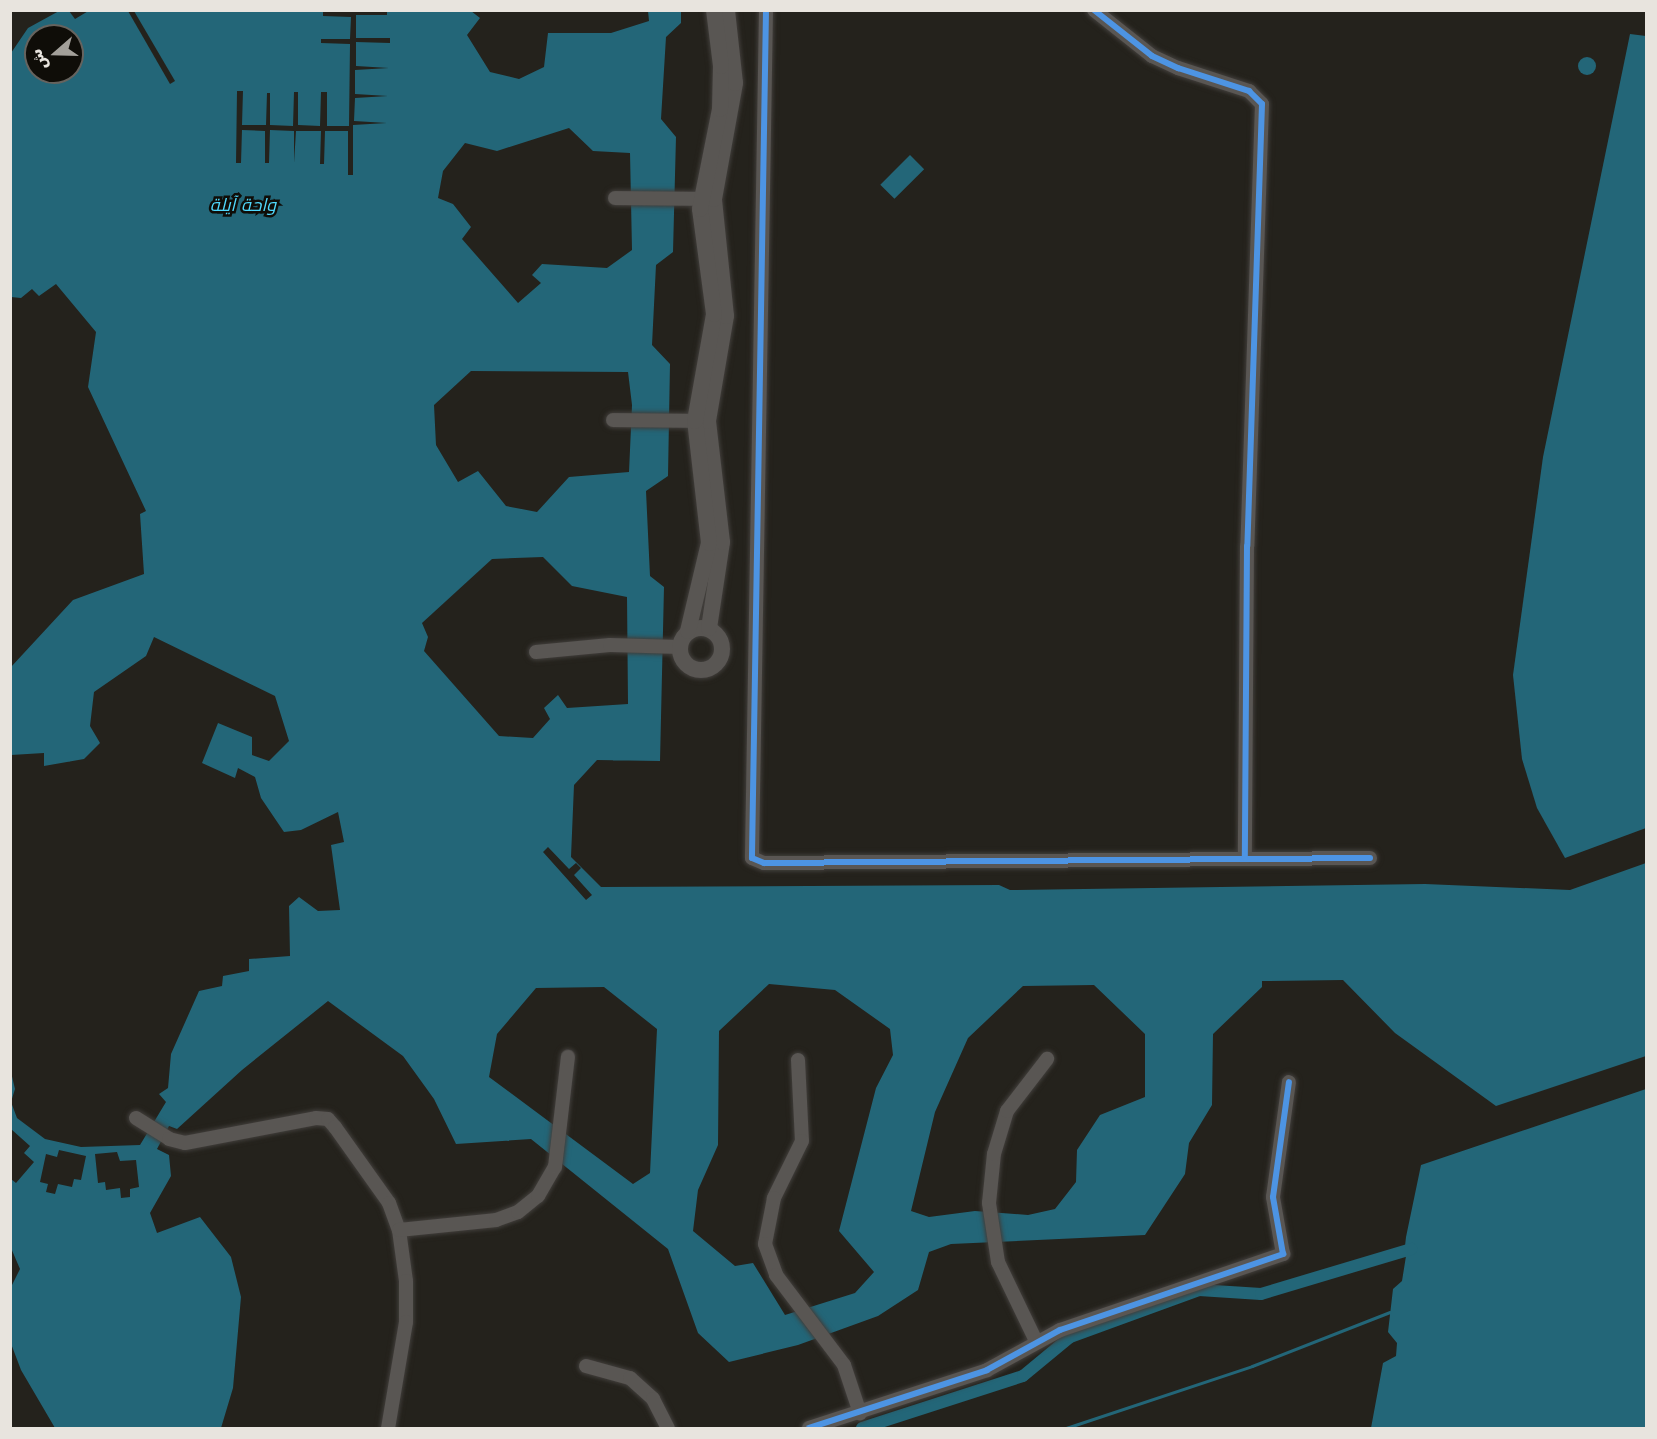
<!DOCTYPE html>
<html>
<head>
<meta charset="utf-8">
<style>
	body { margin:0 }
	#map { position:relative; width:1657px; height:1439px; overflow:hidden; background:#24221c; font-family:"DejaVu Sans",Cairo,sans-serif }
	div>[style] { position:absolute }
	.water>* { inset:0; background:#236678; transform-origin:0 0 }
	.round { border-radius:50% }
	.pier>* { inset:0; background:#24221c }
	.stream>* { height:3px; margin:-1.5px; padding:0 1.5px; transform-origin:1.5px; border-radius:1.5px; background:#236678 }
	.canal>* { height:12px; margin:-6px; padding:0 6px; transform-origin:6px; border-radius:6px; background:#236678 }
	.roads { filter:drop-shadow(0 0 2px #413e3b) drop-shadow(0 0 2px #413e3b) }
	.minor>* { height:14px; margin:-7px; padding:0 7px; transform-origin:7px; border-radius:7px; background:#595653 }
	.tertiary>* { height:16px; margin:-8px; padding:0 8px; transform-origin:8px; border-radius:8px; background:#595653 }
	.tertiary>.ring { margin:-8px; padding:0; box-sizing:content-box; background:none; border:16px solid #595653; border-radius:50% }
	.cycleway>* { height:6px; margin:-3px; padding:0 3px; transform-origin:3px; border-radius:3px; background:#4d94e3 }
	span { translate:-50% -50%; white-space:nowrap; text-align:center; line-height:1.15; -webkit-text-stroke:5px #0f0d08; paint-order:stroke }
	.water-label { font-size:18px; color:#50d9fd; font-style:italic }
	.frame { position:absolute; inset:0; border:12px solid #e8e4de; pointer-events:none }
	.north { position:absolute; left:24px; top:24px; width:60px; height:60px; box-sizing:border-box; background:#0f0d08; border:2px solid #66635e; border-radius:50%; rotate:250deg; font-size:16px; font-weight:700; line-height:24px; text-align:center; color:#e8e4de }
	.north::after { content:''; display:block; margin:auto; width:21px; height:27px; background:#a3a09a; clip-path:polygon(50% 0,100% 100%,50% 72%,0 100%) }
</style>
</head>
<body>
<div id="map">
	<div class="water">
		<div style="clip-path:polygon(evenodd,90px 10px,471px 11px,480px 18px,467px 35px,490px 72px,519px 79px,544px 67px,548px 33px,611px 33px,649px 21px,648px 11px,681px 11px,681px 23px,666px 37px,661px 119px,676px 137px,673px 252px,656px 265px,652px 345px,670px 364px,668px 476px,646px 491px,650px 576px,664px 587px,660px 761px,597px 760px,574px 785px,571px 857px,601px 887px,999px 885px,1010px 890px,1425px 884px,1570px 890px,1646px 863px,1646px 1056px,1496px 1106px,1395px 1033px,1343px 980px,1262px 981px,1262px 987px,1213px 1034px,1212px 1105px,1189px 1143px,1185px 1174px,1145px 1235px,951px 1244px,929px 1252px,918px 1290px,878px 1316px,798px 1345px,729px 1362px,698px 1333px,668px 1249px,531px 1139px,456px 1144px,434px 1099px,403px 1056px,328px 1001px,242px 1070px,177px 1129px,169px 1126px,157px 1149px,169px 1155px,171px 1176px,150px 1213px,157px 1233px,200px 1217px,231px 1257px,241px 1297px,233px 1388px,221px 1428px,55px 1428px,21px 1370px,10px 1341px,11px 1287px,20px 1269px,11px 1248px,11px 1179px,16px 1183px,34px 1162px,24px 1153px,30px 1146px,11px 1129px,10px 1068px,15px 1089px,11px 1102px,17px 1118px,45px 1139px,81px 1147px,140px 1145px,166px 1102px,159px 1094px,168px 1088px,171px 1054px,199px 991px,222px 986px,223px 976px,249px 971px,249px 959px,290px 956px,289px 906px,299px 897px,318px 911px,340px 910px,331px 845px,344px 842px,338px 812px,301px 830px,284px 832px,261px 798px,255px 777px,238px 768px,235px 778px,202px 763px,218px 723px,252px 737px,252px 755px,269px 761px,289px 741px,275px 696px,154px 637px,146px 656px,94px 692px,90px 726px,100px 743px,84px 759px,44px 766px,44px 753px,11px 755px,11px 667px,73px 600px,144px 574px,140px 514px,146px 511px,88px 387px,96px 332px,56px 284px,39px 296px,32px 289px,21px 298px,11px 297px,11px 53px,28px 28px,59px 11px,69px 11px,75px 19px,90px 10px,36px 36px,72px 36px,72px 72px,36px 72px,36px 36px,90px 10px,569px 128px,593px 151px,630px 153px,632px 250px,607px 268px,542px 264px,532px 275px,541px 283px,518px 303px,462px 239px,471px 227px,453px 204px,438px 198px,443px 171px,465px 143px,497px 151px,569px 128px,90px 10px,471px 371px,628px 372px,632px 405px,629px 472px,569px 477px,537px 512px,506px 506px,478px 471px,458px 482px,436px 445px,434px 405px,471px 371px,90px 10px,543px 557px,572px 586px,627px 597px,628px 704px,567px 708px,558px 695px,544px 708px,550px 719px,533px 738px,499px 736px,424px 651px,428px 637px,422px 623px,492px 559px,543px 557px,90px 10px,769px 984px,835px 990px,890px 1029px,893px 1055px,876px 1088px,839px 1231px,874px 1272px,855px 1293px,785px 1315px,753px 1263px,735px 1266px,693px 1231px,698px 1190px,718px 1145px,719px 1031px,769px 984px,90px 10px,1094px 985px,1145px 1034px,1145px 1097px,1100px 1115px,1077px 1150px,1076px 1182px,1055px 1209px,1028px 1215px,975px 1211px,929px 1217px,911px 1211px,935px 1112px,968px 1038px,1023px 986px,1094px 985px,90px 10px,604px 987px,657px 1029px,650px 1173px,633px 1184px,489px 1077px,497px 1034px,536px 988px,604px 987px,90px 10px,59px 1150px,86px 1156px,81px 1180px,74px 1179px,72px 1187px,58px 1184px,55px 1194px,46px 1192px,48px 1184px,40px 1182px,46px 1154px,57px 1157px,59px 1150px,90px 10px,117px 1152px,120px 1161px,136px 1160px,139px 1187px,130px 1189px,130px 1197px,121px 1198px,120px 1188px,106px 1190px,105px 1182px,98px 1183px,95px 1154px,117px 1152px)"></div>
		<div style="clip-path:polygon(1630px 34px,1646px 36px,1646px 828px,1565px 858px,1537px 808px,1522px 759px,1513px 675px,1543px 457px)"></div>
		<div class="round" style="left:1578px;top:57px;width:18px;height:18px"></div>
		<div style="left:910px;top:155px;width:20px;height:42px;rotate:45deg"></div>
		<div style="clip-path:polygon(1646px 1089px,1646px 1428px,1371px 1428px,1383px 1363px,1396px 1356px,1397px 1343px,1388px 1332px,1393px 1289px,1402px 1281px,1406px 1256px,1411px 1253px,1410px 1245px,1405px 1246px,1406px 1237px,1421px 1165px)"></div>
	</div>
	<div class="pier">
		<div style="clip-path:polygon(128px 11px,134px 11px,175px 81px,170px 84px)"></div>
		<div style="clip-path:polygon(387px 11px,387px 15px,356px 15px,356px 38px,390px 38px,390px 43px,356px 42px,356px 66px,389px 68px,355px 70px,355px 94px,388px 96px,355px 98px,354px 121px,387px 123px,353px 125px,353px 175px,348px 175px,348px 131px,325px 131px,324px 164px,320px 164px,321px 131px,296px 131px,294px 163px,294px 131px,270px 130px,269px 163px,265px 163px,265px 131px,242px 130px,241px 163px,236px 163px,237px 91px,243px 91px,242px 125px,266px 125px,267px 93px,270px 93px,270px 125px,293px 126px,294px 92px,298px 92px,298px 125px,320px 126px,321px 92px,327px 92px,327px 126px,349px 126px,350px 44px,321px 43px,321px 39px,350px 39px,351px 17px,323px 16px,323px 12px)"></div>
		<div style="clip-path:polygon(548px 847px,569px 869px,576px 863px,581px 868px,574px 875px,592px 895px,586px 900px,543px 852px)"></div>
	</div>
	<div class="stream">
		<div style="left:1066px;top:1428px;width:196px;rotate:-18.4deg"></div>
		<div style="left:1252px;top:1366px;width:148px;rotate:-21.4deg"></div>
	</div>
	<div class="canal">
		<div style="left:862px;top:1428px;width:169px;rotate:-17.9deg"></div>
		<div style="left:1023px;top:1376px;width:61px;rotate:-39.7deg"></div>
		<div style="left:1070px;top:1337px;width:137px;rotate:-20deg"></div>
		<div style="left:1199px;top:1290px;width:62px;rotate:3.7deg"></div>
		<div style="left:1261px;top:1294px;width:157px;rotate:-16.7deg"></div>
	</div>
	<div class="roads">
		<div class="minor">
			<div style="left:766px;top:10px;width:848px;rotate:90.95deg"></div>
			<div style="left:752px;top:858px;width:13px;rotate:23deg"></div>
			<div style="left:764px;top:863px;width:606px;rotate:-0.47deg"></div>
			<div style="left:1094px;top:10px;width:74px;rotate:38.4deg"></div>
			<div style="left:1152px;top:56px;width:29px;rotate:25deg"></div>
			<div style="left:1178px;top:68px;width:75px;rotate:17.9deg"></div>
			<div style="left:1249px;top:91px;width:18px;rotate:45deg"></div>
			<div style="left:1262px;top:104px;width:442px;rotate:91.9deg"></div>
			<div style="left:1247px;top:546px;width:312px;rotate:90.4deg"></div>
			<div style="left:615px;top:198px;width:97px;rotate:0.6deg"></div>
			<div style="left:613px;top:420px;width:91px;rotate:0.6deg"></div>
			<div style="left:536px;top:652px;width:74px;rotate:-5.4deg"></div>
			<div style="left:610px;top:645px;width:70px;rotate:1.6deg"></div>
			<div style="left:798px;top:1060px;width:81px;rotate:87.2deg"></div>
			<div style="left:802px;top:1141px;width:64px;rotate:116.2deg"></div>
			<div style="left:774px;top:1198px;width:47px;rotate:101.1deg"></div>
			<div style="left:765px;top:1244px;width:33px;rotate:70deg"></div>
			<div style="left:776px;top:1275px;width:113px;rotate:52.9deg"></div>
			<div style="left:844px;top:1365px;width:51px;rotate:71.6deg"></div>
			<div style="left:136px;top:1118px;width:39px;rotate:32deg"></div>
			<div style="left:169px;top:1139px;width:16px;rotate:14deg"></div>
			<div style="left:185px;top:1143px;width:133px;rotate:-10.8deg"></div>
			<div style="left:316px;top:1118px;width:12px;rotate:5deg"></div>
			<div style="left:328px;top:1119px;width:11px;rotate:49deg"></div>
			<div style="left:335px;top:1127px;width:93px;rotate:54.6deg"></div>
			<div style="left:389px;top:1203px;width:29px;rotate:70deg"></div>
			<div style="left:399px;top:1230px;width:51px;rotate:82.2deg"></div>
			<div style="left:406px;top:1281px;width:41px;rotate:90deg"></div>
			<div style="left:406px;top:1322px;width:108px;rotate:99.6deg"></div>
			<div style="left:399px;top:1230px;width:98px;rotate:-5.9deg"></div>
			<div style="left:496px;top:1220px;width:23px;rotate:-20deg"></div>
			<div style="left:518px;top:1212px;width:26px;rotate:-39deg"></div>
			<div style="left:538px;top:1196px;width:34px;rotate:-60deg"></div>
			<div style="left:555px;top:1167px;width:111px;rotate:-83.3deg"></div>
			<div style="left:1036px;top:1341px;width:88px;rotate:-115.7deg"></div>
			<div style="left:998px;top:1262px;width:60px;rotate:-98.7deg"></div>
			<div style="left:989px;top:1203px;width:49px;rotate:-84.2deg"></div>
			<div style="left:994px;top:1154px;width:45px;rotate:-73.2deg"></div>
			<div style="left:1007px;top:1111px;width:66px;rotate:-52.4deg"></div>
			<div style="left:586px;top:1366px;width:46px;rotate:15.3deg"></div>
			<div style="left:630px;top:1378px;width:31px;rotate:42deg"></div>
			<div style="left:653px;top:1399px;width:33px;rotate:63deg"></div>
			<div style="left:809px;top:1428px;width:187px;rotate:-18deg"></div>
			<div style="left:987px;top:1370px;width:83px;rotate:-28.7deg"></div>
			<div style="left:1060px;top:1330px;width:236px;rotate:-18.8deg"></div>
			<div style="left:1283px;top:1254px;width:58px;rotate:-100deg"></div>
			<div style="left:1273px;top:1197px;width:116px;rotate:-82.1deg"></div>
		</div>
		<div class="tertiary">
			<div class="ring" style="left:680px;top:628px;width:26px;height:26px"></div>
			<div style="left:709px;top:628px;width:87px;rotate:-81.4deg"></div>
			<div style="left:722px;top:542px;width:122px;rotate:-96.6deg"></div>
			<div style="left:708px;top:421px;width:107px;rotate:-80.3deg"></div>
			<div style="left:726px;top:316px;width:118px;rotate:-95.9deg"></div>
			<div style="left:714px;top:199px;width:118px;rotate:-79.7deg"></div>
			<div style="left:735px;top:83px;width:73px;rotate:-96.3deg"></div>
			<div style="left:688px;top:631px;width:90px;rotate:-76.6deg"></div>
			<div style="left:709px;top:543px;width:123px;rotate:-96.5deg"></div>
			<div style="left:695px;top:421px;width:109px;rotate:-79.9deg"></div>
			<div style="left:714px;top:314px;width:106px;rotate:-97.6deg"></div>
			<div style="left:700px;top:209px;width:102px;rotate:-78.7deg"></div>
			<div style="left:720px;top:109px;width:43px;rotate:-88.7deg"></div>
			<div style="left:721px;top:66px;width:56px;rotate:-97.1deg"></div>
		</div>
	</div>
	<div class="cycleway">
		<div style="left:766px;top:10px;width:848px;rotate:90.95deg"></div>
		<div style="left:752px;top:858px;width:13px;rotate:23deg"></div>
		<div style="left:764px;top:863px;width:606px;rotate:-0.47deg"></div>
		<div style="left:1094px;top:10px;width:74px;rotate:38.4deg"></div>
		<div style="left:1152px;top:56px;width:29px;rotate:25deg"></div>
		<div style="left:1178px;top:68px;width:75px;rotate:17.9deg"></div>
		<div style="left:1249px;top:91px;width:18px;rotate:45deg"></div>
		<div style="left:1262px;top:104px;width:442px;rotate:91.9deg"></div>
		<div style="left:1247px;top:546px;width:312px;rotate:90.4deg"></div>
		<div style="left:809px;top:1428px;width:187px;rotate:-18deg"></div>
		<div style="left:987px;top:1370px;width:83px;rotate:-28.7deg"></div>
		<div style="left:1060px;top:1330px;width:236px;rotate:-18.8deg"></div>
		<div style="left:1283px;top:1254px;width:58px;rotate:-100deg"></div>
		<div style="left:1273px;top:1197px;width:116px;rotate:-82.1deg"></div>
	</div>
	<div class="water-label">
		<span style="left:243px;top:205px">واحة آيلة</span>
	</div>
	<div class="frame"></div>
	<div class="north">ش</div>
</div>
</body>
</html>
